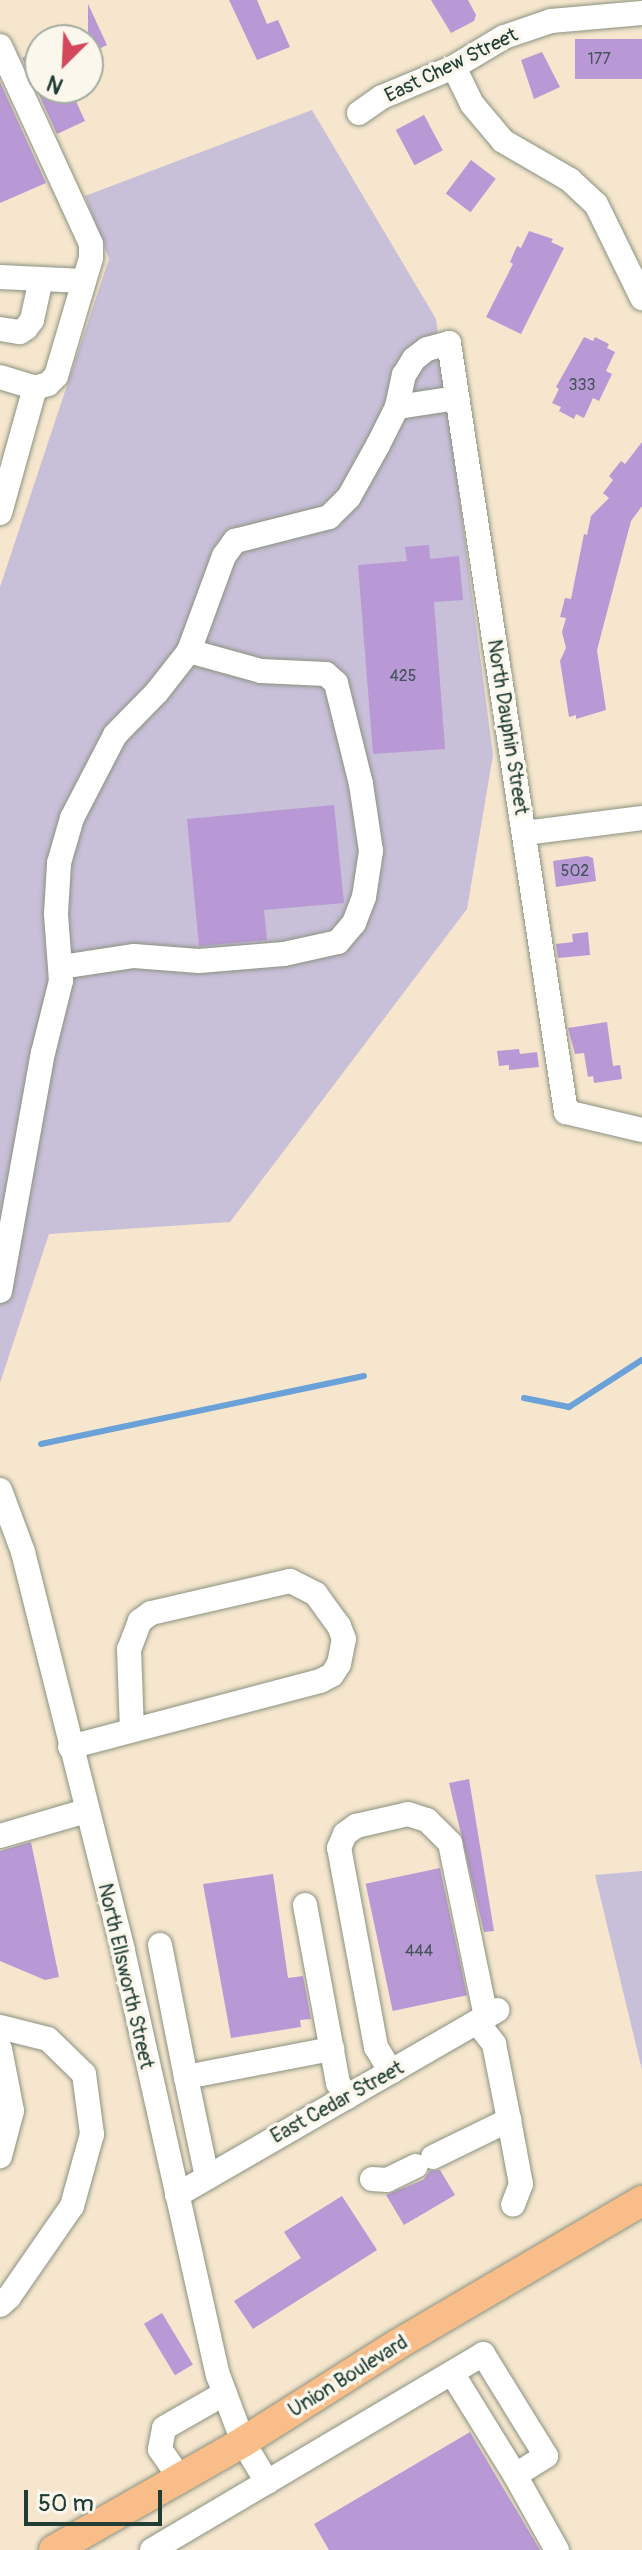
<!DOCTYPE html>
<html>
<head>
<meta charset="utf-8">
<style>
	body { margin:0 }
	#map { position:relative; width:642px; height:2550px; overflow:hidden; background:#f5e6cd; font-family:Pangolin,sans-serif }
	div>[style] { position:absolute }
	.industrial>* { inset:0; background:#c8bfd8 }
	.stream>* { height:6px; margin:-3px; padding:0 3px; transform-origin:3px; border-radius:3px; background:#6aa1d8 }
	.building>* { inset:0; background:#b899d5; transform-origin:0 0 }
	.roads { filter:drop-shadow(0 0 2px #8a9280) drop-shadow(0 0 2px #8a9280) }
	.minor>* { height:24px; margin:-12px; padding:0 12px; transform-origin:12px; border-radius:12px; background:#fff }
	.major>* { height:30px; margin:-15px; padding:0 15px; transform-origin:15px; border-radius:15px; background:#f8bd89 }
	span { translate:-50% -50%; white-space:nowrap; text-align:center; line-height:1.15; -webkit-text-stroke:7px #fbf7ec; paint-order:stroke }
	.number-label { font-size:16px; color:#45545c }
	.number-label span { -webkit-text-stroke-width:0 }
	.street-label { font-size:20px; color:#1f3d34 }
	.north { position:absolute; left:24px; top:24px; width:80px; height:80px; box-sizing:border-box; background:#fbf7ec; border:2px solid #a3ada2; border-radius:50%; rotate:204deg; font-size:22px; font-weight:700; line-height:32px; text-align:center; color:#1f3d34 }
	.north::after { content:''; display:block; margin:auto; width:28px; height:36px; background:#d1495b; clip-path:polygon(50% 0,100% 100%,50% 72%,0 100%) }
	.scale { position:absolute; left:24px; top:2490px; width:138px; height:36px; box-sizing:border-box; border:4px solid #1f3d34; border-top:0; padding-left:10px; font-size:24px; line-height:28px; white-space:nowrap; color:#1f3d34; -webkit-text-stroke:6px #fbf7ec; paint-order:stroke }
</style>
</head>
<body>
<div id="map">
	<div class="industrial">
		<div style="clip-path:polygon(312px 110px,436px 319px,493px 755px,467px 909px,230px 1222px,49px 1234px,0 1383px,0 587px,109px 259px,85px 196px)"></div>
		<div style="clip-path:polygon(642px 1871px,642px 2070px,595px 1875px)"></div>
	</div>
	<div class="stream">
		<div style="left:524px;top:1398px;width:46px;rotate:11.3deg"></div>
		<div style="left:569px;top:1407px;width:87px;rotate:-32.8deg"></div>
		<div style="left:41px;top:1444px;width:330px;rotate:-11.9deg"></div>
	</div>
	<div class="building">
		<div style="clip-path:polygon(229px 0,257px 0,267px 24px,278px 20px,290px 47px,257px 60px)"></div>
		<div style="clip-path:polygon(431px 0,468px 0,476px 15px,474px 21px,451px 33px)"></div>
		<div style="clip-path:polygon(88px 4px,107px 45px,88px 54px)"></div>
		<div style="left:642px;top:39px;width:40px;height:67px;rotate:90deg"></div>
		<div style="clip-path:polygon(40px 49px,40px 75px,32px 79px,22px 58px)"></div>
		<div style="clip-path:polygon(542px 52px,560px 87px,534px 99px,521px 60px)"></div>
		<div style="clip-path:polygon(0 82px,46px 183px,0 203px)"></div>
		<div style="clip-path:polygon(36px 88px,40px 88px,40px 96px,58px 88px,70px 88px,85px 121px,57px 134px)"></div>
		<div style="left:424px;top:115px;width:40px;height:32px;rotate:62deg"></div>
		<div style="left:471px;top:160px;width:31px;height:42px;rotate:37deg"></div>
		<div style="clip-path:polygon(529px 231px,553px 239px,551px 242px,564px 248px,521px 334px,486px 317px,513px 264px,510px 262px,517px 246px,521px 248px)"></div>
		<div style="clip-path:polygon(584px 337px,593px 341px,595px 337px,609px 344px,607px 348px,615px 352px,606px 371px,612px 374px,599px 401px,593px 398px,584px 418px,576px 414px,574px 419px,559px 411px,561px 407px,552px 403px,559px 389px,556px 387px)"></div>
		<div style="clip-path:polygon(642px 442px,642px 506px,631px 521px,597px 650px,606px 710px,576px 719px,576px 715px,569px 717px,560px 661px,566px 648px,562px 632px,566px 618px,560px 617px,565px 598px,571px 599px,584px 534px,587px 535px,591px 516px,609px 498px,603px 493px,613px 480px,609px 476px,621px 461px,625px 464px)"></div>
		<div style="clip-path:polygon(429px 545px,430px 559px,459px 556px,463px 600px,434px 602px,445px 749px,373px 754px,358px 565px,407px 561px,405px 547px)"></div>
		<div style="clip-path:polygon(334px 805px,344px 903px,264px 910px,267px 940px,199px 946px,187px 819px)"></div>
		<div style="clip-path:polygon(587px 856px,593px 858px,596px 881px,556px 887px,553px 861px)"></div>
		<div style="clip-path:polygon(588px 932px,590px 955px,558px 958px,556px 944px,573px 942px,572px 934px)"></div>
		<div style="clip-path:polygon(607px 1022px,613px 1066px,620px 1065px,622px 1079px,594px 1083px,593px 1076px,588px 1077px,584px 1053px,575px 1054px,568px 1028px)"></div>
		<div style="clip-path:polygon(519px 1049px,520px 1054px,537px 1052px,539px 1067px,509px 1070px,509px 1065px,499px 1066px,497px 1051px)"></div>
		<div style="clip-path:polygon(469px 1779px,494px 1931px,484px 1932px,449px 1783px)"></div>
		<div style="clip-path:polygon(31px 1842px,59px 1977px,45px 1980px,0 1961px,0 1851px)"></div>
		<div style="left:440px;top:1868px;width:130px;height:76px;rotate:78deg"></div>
		<div style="clip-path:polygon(273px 1874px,288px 1978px,303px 1976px,311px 2019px,300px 2020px,301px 2027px,231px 2038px,203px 1884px)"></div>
		<div style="clip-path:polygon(440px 2170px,455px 2195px,404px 2225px,386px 2195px,423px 2180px,430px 2171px)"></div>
		<div style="clip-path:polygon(342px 2196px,377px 2250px,253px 2329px,234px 2301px,301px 2258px,284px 2232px)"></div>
		<div style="left:162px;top:2313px;width:60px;height:21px;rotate:59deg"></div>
		<div style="clip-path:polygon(470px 2432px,540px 2550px,329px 2550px,314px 2524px)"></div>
	</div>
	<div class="roads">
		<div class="minor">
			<div style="left:0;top:46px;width:218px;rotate:65.3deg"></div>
			<div style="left:91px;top:244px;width:14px;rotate:90deg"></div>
			<div style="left:91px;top:258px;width:123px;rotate:106.5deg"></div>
			<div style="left:56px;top:376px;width:11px;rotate:135deg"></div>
			<div style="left:48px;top:384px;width:14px;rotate:163deg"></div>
			<div style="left:454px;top:67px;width:41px;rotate:64.1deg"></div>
			<div style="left:472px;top:104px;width:48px;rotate:50deg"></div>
			<div style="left:503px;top:141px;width:78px;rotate:30.2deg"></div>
			<div style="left:570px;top:180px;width:35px;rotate:43deg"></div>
			<div style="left:596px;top:204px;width:105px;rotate:63.9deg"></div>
			<div style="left:359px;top:113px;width:28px;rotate:-35deg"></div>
			<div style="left:382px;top:97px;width:78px;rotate:-22.6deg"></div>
			<div style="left:454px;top:67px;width:58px;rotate:-31deg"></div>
			<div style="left:504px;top:37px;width:50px;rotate:-18.8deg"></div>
			<div style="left:551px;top:21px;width:91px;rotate:-5deg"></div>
			<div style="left:0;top:277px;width:84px;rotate:2.7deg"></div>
			<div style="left:0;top:329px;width:20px;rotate:9deg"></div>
			<div style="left:20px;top:332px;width:7px;rotate:-34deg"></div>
			<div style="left:26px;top:328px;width:10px;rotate:-53deg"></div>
			<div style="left:32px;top:320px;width:42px;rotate:-77.6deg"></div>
			<div style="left:0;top:377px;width:37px;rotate:17deg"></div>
			<div style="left:397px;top:407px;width:61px;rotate:-8.5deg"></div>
			<div style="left:0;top:513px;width:130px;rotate:-74.4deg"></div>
			<div style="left:525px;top:833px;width:118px;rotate:-7.3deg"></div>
			<div style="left:61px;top:967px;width:74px;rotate:-8.6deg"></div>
			<div style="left:134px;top:956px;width:65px;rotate:4.4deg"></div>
			<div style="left:199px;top:961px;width:85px;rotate:-4.7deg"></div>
			<div style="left:284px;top:954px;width:55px;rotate:-12.5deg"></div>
			<div style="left:338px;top:942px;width:25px;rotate:-50deg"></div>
			<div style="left:354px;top:923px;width:28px;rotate:-69deg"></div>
			<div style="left:364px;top:897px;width:47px;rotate:-81.3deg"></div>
			<div style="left:371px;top:851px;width:68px;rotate:-98.5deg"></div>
			<div style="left:361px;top:784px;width:104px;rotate:-103.9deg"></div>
			<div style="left:336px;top:683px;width:13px;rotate:-138deg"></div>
			<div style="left:326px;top:674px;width:65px;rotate:-177.4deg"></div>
			<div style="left:261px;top:671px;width:75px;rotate:-164.5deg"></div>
			<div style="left:0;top:1291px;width:242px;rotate:-79.8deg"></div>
			<div style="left:43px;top:1053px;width:74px;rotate:-76deg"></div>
			<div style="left:61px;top:981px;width:67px;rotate:-94.3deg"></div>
			<div style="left:56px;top:914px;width:51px;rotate:-86.6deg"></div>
			<div style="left:59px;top:863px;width:47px;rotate:-73.9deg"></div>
			<div style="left:72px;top:818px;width:93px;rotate:-62.6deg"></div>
			<div style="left:115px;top:735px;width:60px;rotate:-45.7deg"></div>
			<div style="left:157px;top:692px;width:52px;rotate:-52deg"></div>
			<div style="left:189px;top:651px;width:101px;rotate:-69.8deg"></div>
			<div style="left:224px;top:556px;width:19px;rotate:-54deg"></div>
			<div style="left:235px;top:541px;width:97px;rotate:-14.3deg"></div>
			<div style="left:329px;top:517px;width:28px;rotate:-45deg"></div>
			<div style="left:349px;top:497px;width:60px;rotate:-60.9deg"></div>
			<div style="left:378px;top:445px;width:42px;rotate:-63.4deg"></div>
			<div style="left:397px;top:407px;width:33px;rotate:-78deg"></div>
			<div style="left:404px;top:375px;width:19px;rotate:-58deg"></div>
			<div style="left:414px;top:359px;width:16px;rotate:-38deg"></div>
			<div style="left:427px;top:349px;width:23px;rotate:-15deg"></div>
			<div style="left:449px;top:343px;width:778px;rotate:81.35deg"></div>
			<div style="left:566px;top:1112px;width:78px;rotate:13.3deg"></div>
			<div style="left:0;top:1490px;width:66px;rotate:69.6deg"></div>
			<div style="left:23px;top:1552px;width:411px;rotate:75.9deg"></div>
			<div style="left:123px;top:1951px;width:435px;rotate:77.4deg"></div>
			<div style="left:218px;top:2375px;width:72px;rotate:69.5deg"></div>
			<div style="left:243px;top:2442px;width:47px;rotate:59deg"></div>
			<div style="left:70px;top:1747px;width:259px;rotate:-14.8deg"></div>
			<div style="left:320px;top:1681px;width:13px;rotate:-27deg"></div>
			<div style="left:332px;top:1675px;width:13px;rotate:-58deg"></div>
			<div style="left:339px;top:1664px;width:25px;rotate:-79deg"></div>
			<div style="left:344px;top:1639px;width:14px;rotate:-111deg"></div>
			<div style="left:339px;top:1626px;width:39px;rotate:-126deg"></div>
			<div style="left:316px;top:1594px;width:29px;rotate:-153deg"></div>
			<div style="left:290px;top:1581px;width:143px;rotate:167deg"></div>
			<div style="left:151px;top:1613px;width:14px;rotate:144deg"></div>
			<div style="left:140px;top:1621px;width:30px;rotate:111deg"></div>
			<div style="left:129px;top:1649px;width:81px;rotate:87.9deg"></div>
			<div style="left:0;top:1836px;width:90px;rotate:-16.2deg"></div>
			<div style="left:305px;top:1905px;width:181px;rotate:79.5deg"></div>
			<div style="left:338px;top:2083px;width:17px;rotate:57deg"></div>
			<div style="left:160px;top:1945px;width:135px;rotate:78.9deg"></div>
			<div style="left:477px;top:2022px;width:28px;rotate:52deg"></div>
			<div style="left:494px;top:2044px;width:77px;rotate:78.8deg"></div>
			<div style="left:509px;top:2120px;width:65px;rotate:79.4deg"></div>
			<div style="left:521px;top:2184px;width:22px;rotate:111deg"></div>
			<div style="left:0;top:2027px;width:49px;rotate:14deg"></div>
			<div style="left:48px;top:2039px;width:50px;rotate:44.2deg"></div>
			<div style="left:84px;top:2074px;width:61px;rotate:82.4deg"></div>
			<div style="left:92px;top:2134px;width:75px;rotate:105.5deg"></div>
			<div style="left:72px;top:2206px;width:111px;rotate:124.7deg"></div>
			<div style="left:9px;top:2297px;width:12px;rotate:138deg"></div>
			<div style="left:0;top:2049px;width:63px;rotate:79deg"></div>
			<div style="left:12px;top:2111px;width:47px;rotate:104.9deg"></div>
			<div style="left:391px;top:2072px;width:29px;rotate:-121deg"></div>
			<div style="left:376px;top:2047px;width:202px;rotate:-100.5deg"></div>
			<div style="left:339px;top:1848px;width:15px;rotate:-67deg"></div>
			<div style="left:345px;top:1834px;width:14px;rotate:-36deg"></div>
			<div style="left:356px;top:1826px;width:53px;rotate:-13deg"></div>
			<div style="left:408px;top:1814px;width:20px;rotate:18deg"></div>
			<div style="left:427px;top:1820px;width:33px;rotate:45deg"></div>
			<div style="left:450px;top:1843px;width:178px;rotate:78.3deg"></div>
			<div style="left:433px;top:2157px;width:85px;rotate:-26deg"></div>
			<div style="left:207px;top:2177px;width:102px;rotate:-101.9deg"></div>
			<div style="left:186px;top:2077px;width:149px;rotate:-10.9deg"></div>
			<div style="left:372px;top:2179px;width:15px;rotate:4deg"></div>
			<div style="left:387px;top:2180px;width:32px;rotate:-26deg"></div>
			<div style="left:177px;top:2195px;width:370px;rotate:-30deg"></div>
			<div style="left:515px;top:2475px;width:86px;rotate:60.8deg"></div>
			<div style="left:180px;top:2478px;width:35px;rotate:-125deg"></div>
			<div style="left:160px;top:2449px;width:21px;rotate:-79deg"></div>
			<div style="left:164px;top:2428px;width:70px;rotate:-29.8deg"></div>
			<div style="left:152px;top:2550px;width:385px;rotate:-30.6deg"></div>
			<div style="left:483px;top:2354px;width:120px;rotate:58.3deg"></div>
			<div style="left:546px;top:2456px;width:36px;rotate:148deg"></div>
			<div style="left:515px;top:2475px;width:120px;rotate:-121.7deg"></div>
		</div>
		<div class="major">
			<div style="left:54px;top:2550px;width:218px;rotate:-29.7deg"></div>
			<div style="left:243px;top:2442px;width:183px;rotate:-32.3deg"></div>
			<div style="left:398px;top:2344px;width:283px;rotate:-30.4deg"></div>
		</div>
	</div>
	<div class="number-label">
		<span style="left:599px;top:59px">177</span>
		<span style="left:582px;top:385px">333</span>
		<span style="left:403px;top:676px">425</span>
		<span style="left:575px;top:871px">502</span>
		<span style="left:419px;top:1951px">444</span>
	</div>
	<div class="street-label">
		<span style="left:451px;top:65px;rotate:-26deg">East Chew Street</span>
		<span style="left:508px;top:727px;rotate:81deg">North Dauphin Street</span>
		<span style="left:126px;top:1976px;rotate:77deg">North Ellsworth Street</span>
		<span style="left:337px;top:2102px;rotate:-29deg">East Cedar Street</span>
		<span style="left:348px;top:2376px;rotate:-32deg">Union Boulevard</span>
	</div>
	<div class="north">N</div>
	<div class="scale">50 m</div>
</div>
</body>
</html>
